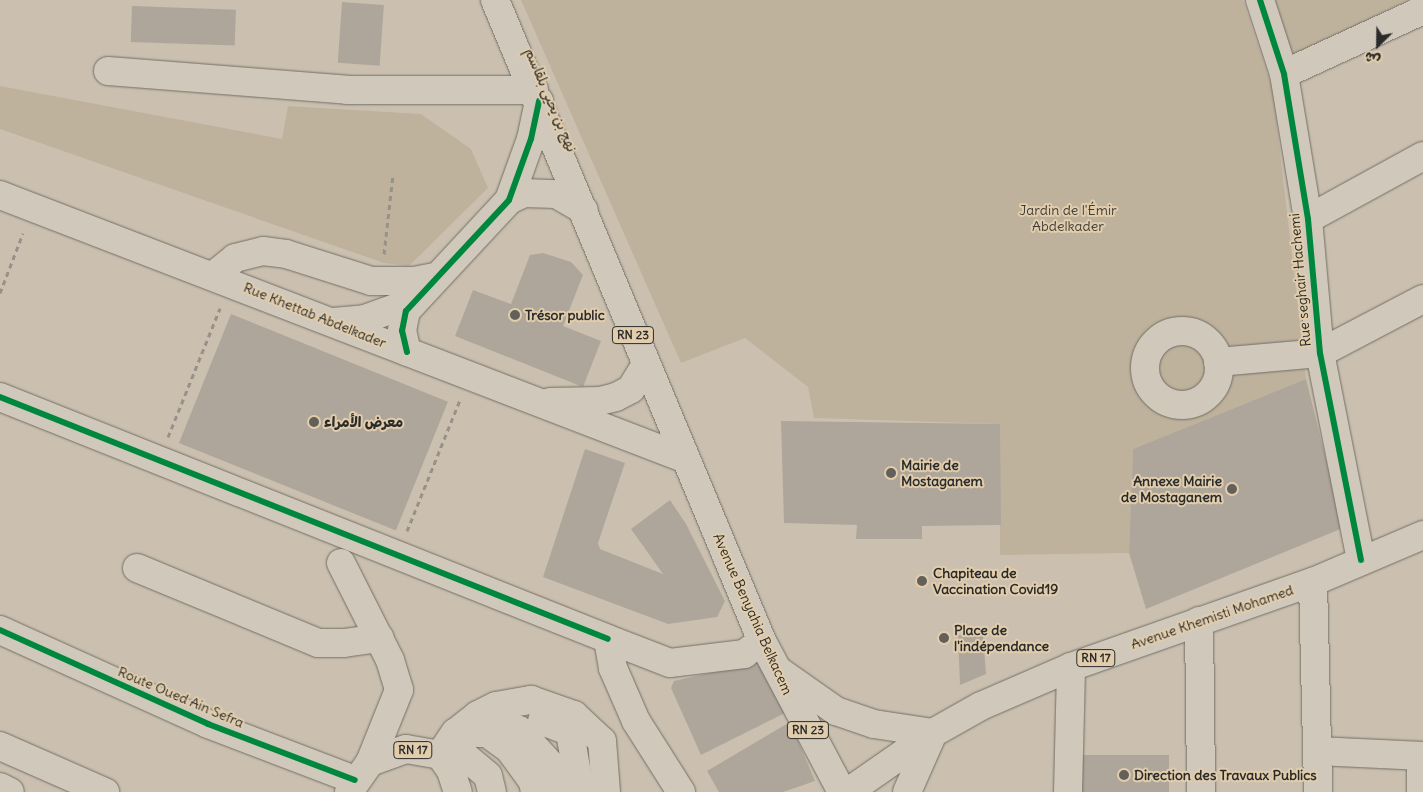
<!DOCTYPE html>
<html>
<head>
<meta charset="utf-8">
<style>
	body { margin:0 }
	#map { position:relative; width:1423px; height:792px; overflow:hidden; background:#cbc0af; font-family:Delius,"Playpen Sans Arabic",sans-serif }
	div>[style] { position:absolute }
	.green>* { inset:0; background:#bfb29d }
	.building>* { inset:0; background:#aea69b; transform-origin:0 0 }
	.path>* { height:3px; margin-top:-1.5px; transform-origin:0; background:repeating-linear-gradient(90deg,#979189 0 5px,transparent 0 9px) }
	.roads { filter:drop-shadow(0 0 1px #736e66) drop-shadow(0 0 1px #736e66) }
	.minor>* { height:28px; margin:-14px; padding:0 14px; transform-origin:14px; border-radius:14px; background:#cfc8bb }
	.minor>.ring { margin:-14px; padding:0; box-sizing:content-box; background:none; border:28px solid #cfc8bb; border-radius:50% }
	.major>* { height:28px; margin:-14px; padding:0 14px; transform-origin:14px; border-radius:14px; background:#cfc8bb }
	.cycleway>* { height:6px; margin:-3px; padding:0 3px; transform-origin:3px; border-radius:3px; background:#00873e }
	.dots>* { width:14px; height:14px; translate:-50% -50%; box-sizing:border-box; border:2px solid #e1cdac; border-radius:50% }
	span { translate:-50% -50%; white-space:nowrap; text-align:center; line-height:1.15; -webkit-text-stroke:4px #e1cdac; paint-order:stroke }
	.shield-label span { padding:1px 4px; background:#e1cdac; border:1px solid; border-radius:4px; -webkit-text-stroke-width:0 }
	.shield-label { font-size:12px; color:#2b2b2b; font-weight:700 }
	.street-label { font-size:14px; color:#2b2b2b }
	.park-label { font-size:14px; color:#403e3a }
	.poi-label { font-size:14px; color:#2b2b2b; font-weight:700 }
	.left { translate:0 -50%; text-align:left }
	.right { translate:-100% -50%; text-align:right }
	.north { position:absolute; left:1353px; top:20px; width:50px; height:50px; -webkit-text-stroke:4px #e1cdac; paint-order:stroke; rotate:203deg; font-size:14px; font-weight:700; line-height:20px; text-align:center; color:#2b2b2b }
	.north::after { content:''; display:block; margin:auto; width:18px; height:22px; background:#2b2b2b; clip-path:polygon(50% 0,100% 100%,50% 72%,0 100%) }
</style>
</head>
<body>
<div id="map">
	<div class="green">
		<div style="clip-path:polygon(521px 0,1243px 0,1273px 90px,1306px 379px,1133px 449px,1129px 553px,1000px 555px,1000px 424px,814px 418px,808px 387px,745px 338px,681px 363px)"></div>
		<div style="clip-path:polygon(1274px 0,1408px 0,1292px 58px)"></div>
		<div style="clip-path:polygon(0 86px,282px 139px,288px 106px,421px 114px,471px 149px,488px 188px,409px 266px,384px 263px,0 129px)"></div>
	</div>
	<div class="building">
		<div style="left:342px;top:2px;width:42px;height:61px;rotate:4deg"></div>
		<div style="left:132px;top:6px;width:104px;height:36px;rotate:2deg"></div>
		<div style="clip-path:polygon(543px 253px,571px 262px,583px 275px,563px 326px,601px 341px,583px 387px,455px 336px,473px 290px,511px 304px,530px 255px)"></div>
		<div style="left:231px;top:314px;width:234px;height:139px;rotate:22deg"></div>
		<div style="clip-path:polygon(1306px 379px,1343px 528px,1146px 609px,1129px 553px,1133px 449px)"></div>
		<div style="clip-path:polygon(781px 421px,1000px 424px,1001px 525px,922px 526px,922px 539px,856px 539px,857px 525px,784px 523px)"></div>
		<div style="clip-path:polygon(585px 449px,625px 463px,598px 543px,600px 549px,663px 574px,631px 529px,670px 500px,686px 524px,725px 601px,717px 617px,668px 624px,543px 577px)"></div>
		<div style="clip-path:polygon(958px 635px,983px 635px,986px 674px,960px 685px)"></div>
		<div style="clip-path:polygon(759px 662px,789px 711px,701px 755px,671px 688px,674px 681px)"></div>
		<div style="clip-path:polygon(790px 722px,815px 781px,783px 792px,719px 792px,707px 771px)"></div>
		<div style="left:1169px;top:755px;width:37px;height:90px;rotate:90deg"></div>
	</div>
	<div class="path">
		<div style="left:384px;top:254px;width:80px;rotate:-83.5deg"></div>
		<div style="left:0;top:293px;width:64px;rotate:-69deg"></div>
		<div style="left:168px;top:437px;width:139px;rotate:-68deg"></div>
		<div style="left:407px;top:531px;width:141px;rotate:-68deg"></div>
	</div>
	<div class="roads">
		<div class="minor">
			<div style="left:1260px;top:0;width:78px;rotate:72deg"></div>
			<div style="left:1284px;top:74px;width:147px;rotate:80.6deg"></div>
			<div style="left:1308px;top:219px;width:135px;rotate:84.9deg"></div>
			<div style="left:1320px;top:353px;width:211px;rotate:78.8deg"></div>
			<div style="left:108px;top:71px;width:240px;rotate:4.5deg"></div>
			<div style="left:347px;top:90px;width:187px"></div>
			<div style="left:1284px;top:74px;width:153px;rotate:-24.7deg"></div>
			<div style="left:509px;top:200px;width:17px;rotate:-25deg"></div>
			<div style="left:524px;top:193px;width:32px;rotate:2deg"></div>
			<div style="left:556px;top:194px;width:32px;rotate:30deg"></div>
			<div style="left:1308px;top:219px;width:131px;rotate:-28.7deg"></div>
			<div style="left:213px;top:276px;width:28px;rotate:-39deg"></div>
			<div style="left:235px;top:258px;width:29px;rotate:-14deg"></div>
			<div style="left:263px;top:251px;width:23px;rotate:7deg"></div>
			<div style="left:286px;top:254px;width:89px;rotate:17.6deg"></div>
			<div style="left:371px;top:281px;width:43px"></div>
			<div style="left:414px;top:281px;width:21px;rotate:-11deg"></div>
			<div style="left:333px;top:322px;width:32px;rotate:-5deg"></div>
			<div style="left:365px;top:319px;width:50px;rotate:-19.9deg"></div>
			<div class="ring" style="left:1145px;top:331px;width:46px;height:46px"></div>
			<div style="left:407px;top:352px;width:22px;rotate:-103deg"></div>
			<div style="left:402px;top:331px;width:20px;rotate:-79deg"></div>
			<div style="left:406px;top:311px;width:151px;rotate:-47.1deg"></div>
			<div style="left:509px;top:200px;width:65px;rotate:-70.2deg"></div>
			<div style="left:531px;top:139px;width:39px;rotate:-78deg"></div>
			<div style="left:1218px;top:362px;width:102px;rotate:-5deg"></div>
			<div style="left:1320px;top:353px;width:116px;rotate:-27.7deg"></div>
			<div style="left:0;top:397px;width:654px;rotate:21.7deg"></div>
			<div style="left:341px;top:563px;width:109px;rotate:63.2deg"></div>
			<div style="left:390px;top:660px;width:31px;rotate:73deg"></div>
			<div style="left:399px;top:690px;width:78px;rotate:111.9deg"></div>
			<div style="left:137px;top:568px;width:196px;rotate:22.5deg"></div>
			<div style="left:318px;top:643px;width:26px"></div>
			<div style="left:344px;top:643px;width:36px;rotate:-8deg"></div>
			<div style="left:1313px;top:582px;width:210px;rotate:88.6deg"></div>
			<div style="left:1199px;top:621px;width:171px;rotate:89.3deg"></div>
			<div style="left:0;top:630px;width:228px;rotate:24.3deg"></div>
			<div style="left:208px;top:724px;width:157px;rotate:20.9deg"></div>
			<div style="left:478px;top:715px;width:20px;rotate:-27deg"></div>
			<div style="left:496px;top:706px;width:36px;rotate:-10deg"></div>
			<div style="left:531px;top:700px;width:46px;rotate:19.2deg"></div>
			<div style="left:574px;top:715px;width:38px;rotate:43deg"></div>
			<div style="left:602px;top:741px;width:51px;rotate:85.5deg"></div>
			<div style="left:542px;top:721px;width:30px;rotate:21deg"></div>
			<div style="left:570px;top:732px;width:61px;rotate:80.5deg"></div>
			<div style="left:469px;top:733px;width:18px"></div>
			<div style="left:487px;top:733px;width:29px;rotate:36deg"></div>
			<div style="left:510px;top:750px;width:39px;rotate:54deg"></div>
			<div style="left:533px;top:782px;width:10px;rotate:79deg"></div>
			<div style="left:1317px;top:751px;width:106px;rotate:2.7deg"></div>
			<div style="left:440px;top:755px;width:27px;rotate:-56deg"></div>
			<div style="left:455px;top:733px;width:29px;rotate:-38deg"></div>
			<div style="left:478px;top:715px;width:44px;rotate:20.1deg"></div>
			<div style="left:519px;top:730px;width:47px;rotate:47.6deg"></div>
			<div style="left:551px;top:765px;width:27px;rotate:80deg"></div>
			<div style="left:440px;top:755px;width:21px;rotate:-5deg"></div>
			<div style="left:461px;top:753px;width:35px;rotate:40deg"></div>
			<div style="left:488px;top:776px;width:16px;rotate:76deg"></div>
			<div style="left:1421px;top:756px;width:36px;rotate:90deg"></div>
			<div style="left:681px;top:792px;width:84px;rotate:-122.4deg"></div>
			<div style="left:636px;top:721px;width:58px;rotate:-113.5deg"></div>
			<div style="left:613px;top:668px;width:29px;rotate:-100deg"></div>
			<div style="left:608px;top:639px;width:66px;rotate:21.2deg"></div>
			<div style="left:670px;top:663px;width:75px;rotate:-6.9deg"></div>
			<div style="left:744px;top:654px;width:22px;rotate:-36deg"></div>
			<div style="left:1068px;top:792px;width:125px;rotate:-88.6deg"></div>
		</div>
		<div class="major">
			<div style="left:495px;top:0;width:694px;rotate:67.39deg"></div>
			<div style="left:762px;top:641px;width:171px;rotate:62.1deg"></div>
			<div style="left:0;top:195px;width:735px;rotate:21.05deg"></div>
			<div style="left:550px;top:402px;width:50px;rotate:-1.1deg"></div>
			<div style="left:600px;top:401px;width:16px;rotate:-14deg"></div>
			<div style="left:616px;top:397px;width:17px;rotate:-28deg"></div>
			<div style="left:631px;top:389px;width:27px;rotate:-59deg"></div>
			<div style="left:779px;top:671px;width:70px;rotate:35.1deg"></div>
			<div style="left:836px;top:711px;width:40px;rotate:18.9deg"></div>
			<div style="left:874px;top:724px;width:60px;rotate:8.7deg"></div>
			<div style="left:933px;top:733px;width:64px;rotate:113.8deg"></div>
			<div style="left:0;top:746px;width:115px;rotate:23.7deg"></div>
			<div style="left:0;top:787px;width:11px;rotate:27deg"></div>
			<div style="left:349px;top:792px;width:37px;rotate:-55deg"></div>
			<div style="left:370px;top:762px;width:38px;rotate:-20deg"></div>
			<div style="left:406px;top:749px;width:35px;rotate:10deg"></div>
			<div style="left:440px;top:755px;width:19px;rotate:55deg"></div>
			<div style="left:451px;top:771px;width:22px;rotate:72deg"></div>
			<div style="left:848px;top:792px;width:103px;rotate:-34.8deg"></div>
			<div style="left:933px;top:733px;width:55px;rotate:-29.4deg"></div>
			<div style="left:981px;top:706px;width:98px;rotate:-23.4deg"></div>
			<div style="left:1071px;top:667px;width:256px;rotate:-19.4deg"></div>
			<div style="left:1313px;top:582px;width:120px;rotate:-23.1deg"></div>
		</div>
	</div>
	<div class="cycleway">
		<div style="left:1260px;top:0;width:78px;rotate:72deg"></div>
		<div style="left:1284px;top:74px;width:147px;rotate:80.6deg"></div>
		<div style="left:1308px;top:219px;width:135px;rotate:84.9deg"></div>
		<div style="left:1320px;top:353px;width:211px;rotate:78.8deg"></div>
		<div style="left:407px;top:352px;width:22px;rotate:-103deg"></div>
		<div style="left:402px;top:331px;width:20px;rotate:-79deg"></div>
		<div style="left:406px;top:311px;width:151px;rotate:-47.1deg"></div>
		<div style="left:509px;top:200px;width:65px;rotate:-70.2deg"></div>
		<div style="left:531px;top:139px;width:39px;rotate:-78deg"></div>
		<div style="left:0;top:397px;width:654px;rotate:21.7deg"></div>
		<div style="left:0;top:630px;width:228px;rotate:24.3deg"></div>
		<div style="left:208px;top:724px;width:157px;rotate:20.9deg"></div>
	</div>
	<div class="dots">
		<div style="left:515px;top:315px;background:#635f59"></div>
		<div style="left:314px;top:422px;background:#635f59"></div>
		<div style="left:891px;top:473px;background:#635f59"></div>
		<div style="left:1232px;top:489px;background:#635f59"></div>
		<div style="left:922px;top:581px;background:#635f59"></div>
		<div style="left:944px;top:638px;background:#635f59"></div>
		<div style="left:1124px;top:775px;background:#635f59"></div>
	</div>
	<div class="shield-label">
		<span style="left:633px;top:335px">RN 23</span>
		<span style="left:1096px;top:658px">RN 17</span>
		<span style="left:808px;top:730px">RN 23</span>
		<span style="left:413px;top:750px">RN 17</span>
	</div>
	<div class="street-label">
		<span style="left:551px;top:100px;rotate:67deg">نهج بن يحيى بلقاسم</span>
		<span style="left:1300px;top:280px;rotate:-95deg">Rue seghair Hachemi</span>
		<span style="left:315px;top:315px;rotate:22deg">Rue Khettab Abdelkader</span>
		<span style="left:753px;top:614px;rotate:66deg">Avenue Benyahia Belkacem</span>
		<span style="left:1212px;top:617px;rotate:-19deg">Avenue Khemisti Mohamed</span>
		<span style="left:181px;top:697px;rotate:23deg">Route Oued Ain Sefra</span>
	</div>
	<div class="park-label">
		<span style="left:1068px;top:218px">Jardin de l'Émir<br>Abdelkader</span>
	</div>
	<div class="poi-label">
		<span class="left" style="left:525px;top:315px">Trésor public</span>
		<span class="left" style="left:324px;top:422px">معرض الأمراء</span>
		<span class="left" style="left:901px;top:473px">Mairie de<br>Mostaganem</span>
		<span class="right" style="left:1222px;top:489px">Annexe Mairie<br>de Mostaganem</span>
		<span class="left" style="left:933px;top:581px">Chapiteau de<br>Vaccination Covid19</span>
		<span class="left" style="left:954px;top:638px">Place de<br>l'indépendance</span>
		<span class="left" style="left:1134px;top:775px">Direction des Travaux Publics</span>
	</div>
	<div class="north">ش</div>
</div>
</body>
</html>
